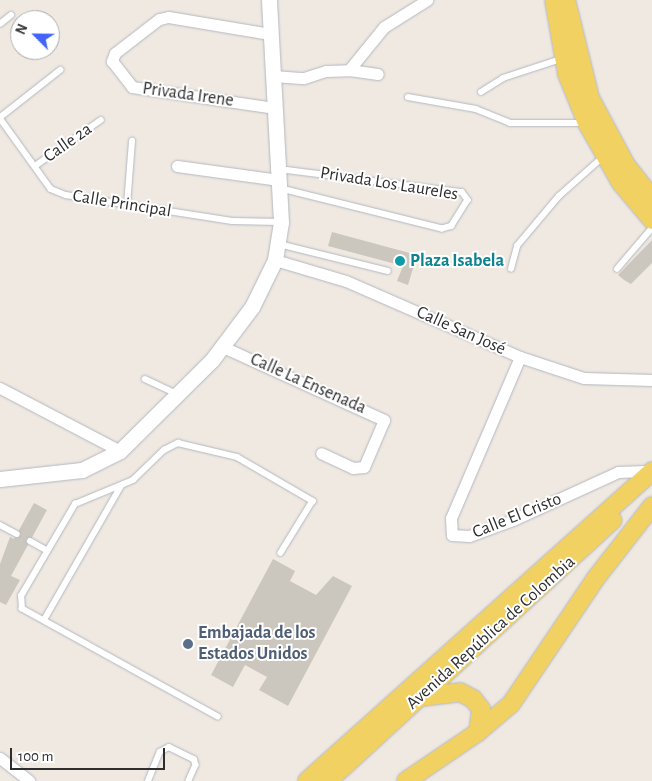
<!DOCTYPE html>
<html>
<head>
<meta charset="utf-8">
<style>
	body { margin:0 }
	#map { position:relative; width:652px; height:781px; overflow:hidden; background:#efe9e1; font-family:"Alegreya Sans",sans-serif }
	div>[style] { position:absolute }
	.building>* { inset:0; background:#cbc7bf }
	.roads { filter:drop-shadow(0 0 1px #b4b7c1) drop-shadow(0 0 1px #b4b7c1) }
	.lane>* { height:5.5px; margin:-2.75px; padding:0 2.75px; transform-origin:2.75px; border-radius:2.75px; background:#fff }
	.street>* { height:11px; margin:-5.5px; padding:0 5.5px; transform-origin:5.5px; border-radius:5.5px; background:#fff }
	.secondary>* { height:15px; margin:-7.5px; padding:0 7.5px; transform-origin:7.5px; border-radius:7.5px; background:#fff }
	.primary>* { height:18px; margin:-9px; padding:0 9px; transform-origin:9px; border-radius:9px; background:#f2d163 }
	.dots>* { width:14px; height:14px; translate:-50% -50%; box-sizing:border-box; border:2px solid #fff; border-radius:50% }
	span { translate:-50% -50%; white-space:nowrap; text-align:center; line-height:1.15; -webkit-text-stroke:4px #fff; paint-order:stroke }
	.street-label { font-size:18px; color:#2e2e2e }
	.culture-label { font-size:18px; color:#0d838f; font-weight:700 }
	.left { translate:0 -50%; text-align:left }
	.service-label { font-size:18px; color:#4e5e75; font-weight:700 }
	.north { position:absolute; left:10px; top:10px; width:50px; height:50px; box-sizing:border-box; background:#fff; border:1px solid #ababab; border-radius:50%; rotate:293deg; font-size:14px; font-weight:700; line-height:20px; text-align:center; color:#2e2e2e }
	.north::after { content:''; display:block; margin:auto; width:18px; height:22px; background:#4264fb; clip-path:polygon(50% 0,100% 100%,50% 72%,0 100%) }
	.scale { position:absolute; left:10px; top:748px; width:155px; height:22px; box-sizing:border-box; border:2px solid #2e2e2e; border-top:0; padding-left:6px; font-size:15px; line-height:18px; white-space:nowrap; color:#2e2e2e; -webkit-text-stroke:4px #fff; paint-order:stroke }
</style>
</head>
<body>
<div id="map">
	<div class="building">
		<div style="clip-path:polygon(332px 232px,417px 255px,408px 285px,397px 281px,403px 266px,328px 246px)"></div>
		<div style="clip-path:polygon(652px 240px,652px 263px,631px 284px,624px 280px,618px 275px)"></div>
		<div style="clip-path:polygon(34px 503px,47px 510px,11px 576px,20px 580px,6px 605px,0 602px,0 564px,10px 537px,14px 539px)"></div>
		<div style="clip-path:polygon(273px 559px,295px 571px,290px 581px,316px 595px,333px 576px,352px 586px,288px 706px,259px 690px,267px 677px,245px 665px,233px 687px,211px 675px)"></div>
	</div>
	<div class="roads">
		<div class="lane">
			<div style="left:0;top:24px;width:14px;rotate:-39deg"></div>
			<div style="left:61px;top:70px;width:78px;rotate:141.8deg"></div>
			<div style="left:0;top:118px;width:87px;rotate:54.3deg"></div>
			<div style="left:51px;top:189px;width:16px;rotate:22deg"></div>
			<div style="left:66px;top:195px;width:168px;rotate:8.9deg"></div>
			<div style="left:232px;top:221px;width:47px;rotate:1.2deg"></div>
			<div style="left:481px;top:92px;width:26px;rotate:-32deg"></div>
			<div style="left:503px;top:78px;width:61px;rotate:-18.1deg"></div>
			<div style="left:408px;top:97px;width:69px;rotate:10deg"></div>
			<div style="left:476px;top:109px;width:37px;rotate:22deg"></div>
			<div style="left:510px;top:123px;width:75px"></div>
			<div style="left:35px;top:166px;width:80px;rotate:-34.9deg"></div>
			<div style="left:279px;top:169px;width:184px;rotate:7.2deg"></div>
			<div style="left:462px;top:192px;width:10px;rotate:53deg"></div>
			<div style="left:468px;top:200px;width:31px;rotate:122deg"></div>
			<div style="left:452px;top:226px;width:10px;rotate:163deg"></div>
			<div style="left:442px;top:229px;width:166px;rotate:-166deg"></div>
			<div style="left:127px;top:205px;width:64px;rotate:-85.5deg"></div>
			<div style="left:279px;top:244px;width:112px;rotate:13.9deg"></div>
			<div style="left:511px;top:269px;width:24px;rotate:-75deg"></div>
			<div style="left:517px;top:246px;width:65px;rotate:-50deg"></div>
			<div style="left:559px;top:196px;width:59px;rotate:-41.6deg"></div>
			<div style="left:617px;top:269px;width:54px;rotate:-49.5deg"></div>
			<div style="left:145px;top:379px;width:35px;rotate:25deg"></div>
			<div style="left:0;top:525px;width:19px;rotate:28deg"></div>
			<div style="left:30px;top:541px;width:18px;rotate:29deg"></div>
			<div style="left:44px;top:620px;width:155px;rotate:-60.1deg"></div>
			<div style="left:218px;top:717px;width:224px;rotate:-151.1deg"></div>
			<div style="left:22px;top:609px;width:13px;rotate:-94deg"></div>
			<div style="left:21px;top:596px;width:107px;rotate:-59.6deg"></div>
			<div style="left:75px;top:504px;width:63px;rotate:-22.5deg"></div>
			<div style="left:133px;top:480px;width:43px;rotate:-44.1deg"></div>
			<div style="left:164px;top:450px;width:16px;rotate:-27deg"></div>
			<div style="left:178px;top:443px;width:61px;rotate:13.3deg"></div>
			<div style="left:237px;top:457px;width:88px;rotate:30.1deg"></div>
			<div style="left:313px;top:501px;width:61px;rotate:121.6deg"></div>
			<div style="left:148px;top:781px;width:31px;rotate:-68deg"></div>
			<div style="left:160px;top:752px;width:10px;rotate:-29deg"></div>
			<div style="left:169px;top:747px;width:28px;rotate:26deg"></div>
			<div style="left:194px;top:759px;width:6px;rotate:72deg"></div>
			<div style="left:196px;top:765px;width:17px;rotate:114deg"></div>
		</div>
		<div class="street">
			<div style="left:270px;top:34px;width:103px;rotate:-170.5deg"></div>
			<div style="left:168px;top:17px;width:9px;rotate:167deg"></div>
			<div style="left:159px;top:19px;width:56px;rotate:142.3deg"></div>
			<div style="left:115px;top:53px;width:9px;rotate:111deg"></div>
			<div style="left:112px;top:61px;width:33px;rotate:52deg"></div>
			<div style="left:132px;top:87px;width:145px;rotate:8.4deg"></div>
			<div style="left:349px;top:70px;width:29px;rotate:8deg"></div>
			<div style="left:273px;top:76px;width:31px;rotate:4deg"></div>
			<div style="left:304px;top:78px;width:23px;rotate:-18deg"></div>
			<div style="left:326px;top:71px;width:23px;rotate:-2deg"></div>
			<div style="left:349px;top:70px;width:55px;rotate:-50.9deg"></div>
			<div style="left:384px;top:27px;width:51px;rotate:-32.1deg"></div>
			<div style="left:177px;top:166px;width:103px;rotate:7.8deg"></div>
			<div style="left:275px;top:260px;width:74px;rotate:16.5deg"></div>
			<div style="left:346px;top:281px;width:190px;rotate:23.6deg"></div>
			<div style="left:520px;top:357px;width:67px;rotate:18.2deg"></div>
			<div style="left:584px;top:378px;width:68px;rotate:1.7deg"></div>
			<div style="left:223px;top:347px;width:177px;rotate:24.4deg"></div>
			<div style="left:384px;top:420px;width:51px;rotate:113.1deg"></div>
			<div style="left:364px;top:467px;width:11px;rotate:175deg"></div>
			<div style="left:353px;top:468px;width:35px;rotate:-155deg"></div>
			<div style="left:520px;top:357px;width:175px;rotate:113.2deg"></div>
			<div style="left:451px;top:518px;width:17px;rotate:87deg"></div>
			<div style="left:452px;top:535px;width:17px;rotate:3deg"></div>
			<div style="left:469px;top:536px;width:47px;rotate:-20deg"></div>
			<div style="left:513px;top:520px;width:115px;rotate:-24.6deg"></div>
			<div style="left:618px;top:472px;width:33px;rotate:-2deg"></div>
			<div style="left:0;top:388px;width:136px;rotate:27.7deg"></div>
			<div style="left:0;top:758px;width:37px;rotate:38deg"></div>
		</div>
		<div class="secondary">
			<div style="left:0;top:479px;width:82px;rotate:-6.3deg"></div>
			<div style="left:82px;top:470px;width:42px;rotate:-26.6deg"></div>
			<div style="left:120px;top:451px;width:129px;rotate:-44.7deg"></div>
			<div style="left:212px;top:360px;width:66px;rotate:-53deg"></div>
			<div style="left:252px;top:307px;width:52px;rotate:-63.9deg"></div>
			<div style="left:275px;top:260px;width:38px;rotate:-81deg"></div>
			<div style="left:281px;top:222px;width:222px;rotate:-93.1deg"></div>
		</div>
		<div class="primary">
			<div style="left:554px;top:0;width:75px;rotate:80deg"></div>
			<div style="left:567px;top:74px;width:53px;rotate:67.8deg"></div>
			<div style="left:587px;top:123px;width:69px;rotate:60.5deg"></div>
			<div style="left:621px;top:183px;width:48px;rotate:50deg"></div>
			<div style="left:566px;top:0;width:101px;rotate:76.2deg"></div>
			<div style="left:590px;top:98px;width:76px;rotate:61.8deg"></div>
			<div style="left:626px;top:165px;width:42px;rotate:51.8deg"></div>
			<div style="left:421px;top:697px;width:39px;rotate:-7deg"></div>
			<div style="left:460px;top:692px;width:15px;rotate:28deg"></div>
			<div style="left:473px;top:699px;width:13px;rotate:51deg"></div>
			<div style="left:481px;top:709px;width:23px;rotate:97deg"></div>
			<div style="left:307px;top:781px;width:464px;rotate:-41.9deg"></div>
			<div style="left:328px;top:781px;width:386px;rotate:-42.5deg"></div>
			<div style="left:406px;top:781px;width:87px;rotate:-34.2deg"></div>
			<div style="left:478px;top:732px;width:43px;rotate:-40.3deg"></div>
			<div style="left:511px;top:704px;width:152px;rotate:-56deg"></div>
			<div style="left:596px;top:578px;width:91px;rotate:-52.1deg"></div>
		</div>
	</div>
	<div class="dots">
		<div style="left:400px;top:261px;background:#0f9aa8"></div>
		<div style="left:188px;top:644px;background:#5c6f8a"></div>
	</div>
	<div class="street-label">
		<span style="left:188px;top:95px;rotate:8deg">Privada Irene</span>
		<span style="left:68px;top:143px;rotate:-35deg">Calle 2a</span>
		<span style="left:389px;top:184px;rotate:9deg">Privada Los Laureles</span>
		<span style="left:122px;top:204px;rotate:9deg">Calle Principal</span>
		<span style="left:461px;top:331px;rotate:24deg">Calle San José</span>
		<span style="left:308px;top:384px;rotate:24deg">Calle La Ensenada</span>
		<span style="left:517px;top:516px;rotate:-22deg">Calle El Cristo</span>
		<span style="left:491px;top:633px;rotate:-42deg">Avenida República de Colombia</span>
	</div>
	<div class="culture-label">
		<span class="left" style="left:410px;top:261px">Plaza Isabela</span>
	</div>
	<div class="service-label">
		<span class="left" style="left:198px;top:644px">Embajada de los<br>Estados Unidos</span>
	</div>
	<div class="north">N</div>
	<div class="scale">100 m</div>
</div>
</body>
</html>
